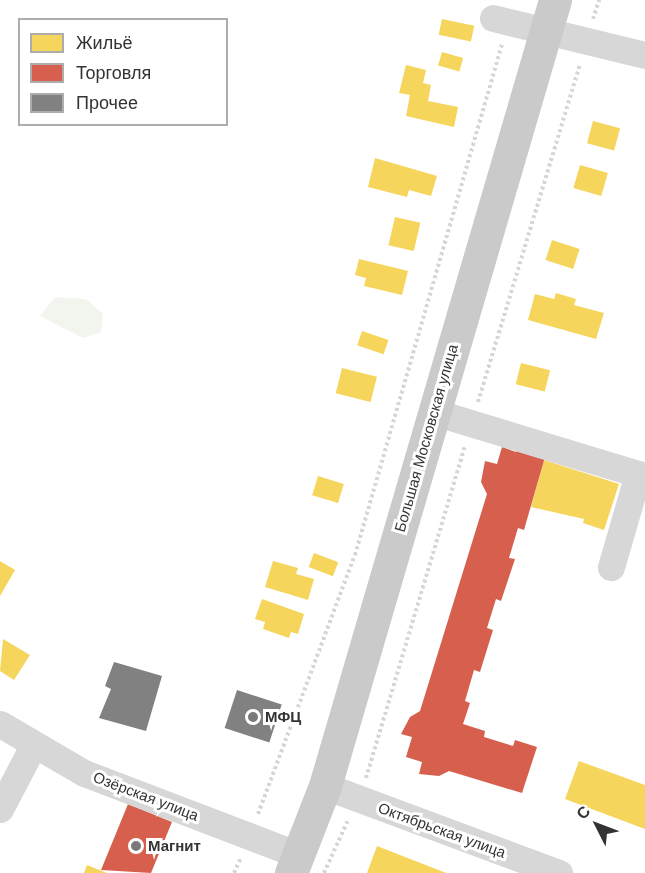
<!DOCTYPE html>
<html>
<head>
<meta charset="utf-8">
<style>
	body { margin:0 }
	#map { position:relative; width:645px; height:873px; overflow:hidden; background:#fff; font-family:Helvetica,sans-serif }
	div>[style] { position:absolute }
	.green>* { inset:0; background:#f1f5ed }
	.homes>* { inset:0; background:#f6d55c; transform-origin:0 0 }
	.shops>* { inset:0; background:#d6604d }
	.building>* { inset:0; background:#818181; transform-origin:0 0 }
	.path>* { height:4px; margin-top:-2px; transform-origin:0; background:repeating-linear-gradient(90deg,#d6d6d6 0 3px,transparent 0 6px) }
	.minor>* { height:27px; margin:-13.5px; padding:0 13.5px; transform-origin:13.5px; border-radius:13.5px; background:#d7d7d7 }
	.major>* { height:33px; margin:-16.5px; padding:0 16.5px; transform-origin:16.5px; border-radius:16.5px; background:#cacaca }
	.dots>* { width:16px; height:16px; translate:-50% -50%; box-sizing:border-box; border:3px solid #fff; border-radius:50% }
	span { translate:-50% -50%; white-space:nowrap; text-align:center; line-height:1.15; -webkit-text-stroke:6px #fff; paint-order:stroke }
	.street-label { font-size:15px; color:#333 }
	.poi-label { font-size:15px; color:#333; font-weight:700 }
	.left { translate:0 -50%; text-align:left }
	.legend { position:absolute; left:18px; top:18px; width:210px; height:108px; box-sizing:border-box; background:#fff; border:2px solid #adadad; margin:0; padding:8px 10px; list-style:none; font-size:18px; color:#333 }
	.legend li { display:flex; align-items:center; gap:12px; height:30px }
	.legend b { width:30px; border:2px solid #adadad }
	.north { position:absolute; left:567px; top:795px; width:60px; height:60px; -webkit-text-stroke:4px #fff; paint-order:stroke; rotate:312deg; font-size:16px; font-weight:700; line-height:24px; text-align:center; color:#333 }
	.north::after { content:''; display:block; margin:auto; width:21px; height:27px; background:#333; clip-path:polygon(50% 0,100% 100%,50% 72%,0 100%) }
</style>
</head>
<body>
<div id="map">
	<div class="green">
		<div style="clip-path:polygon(55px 297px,86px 299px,103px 314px,101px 332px,83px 338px,40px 316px)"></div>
	</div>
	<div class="homes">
		<div style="left:442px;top:19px;width:33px;height:16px;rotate:12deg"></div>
		<div style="left:442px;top:52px;width:22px;height:14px;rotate:16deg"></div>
		<div style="clip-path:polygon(406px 65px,426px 70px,423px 83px,431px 85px,428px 101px,458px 107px,454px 127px,406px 116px,410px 95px,399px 93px)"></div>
		<div style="left:593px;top:121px;width:28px;height:23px;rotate:15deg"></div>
		<div style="clip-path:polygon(375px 158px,437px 176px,431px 196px,409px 190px,407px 197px,368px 187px)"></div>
		<div style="left:580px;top:165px;width:29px;height:24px;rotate:16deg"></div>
		<div style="left:395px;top:217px;width:26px;height:29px;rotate:13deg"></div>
		<div style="left:552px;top:240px;width:29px;height:21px;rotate:18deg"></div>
		<div style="clip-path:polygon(359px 259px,408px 271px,402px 295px,364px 286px,366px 278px,355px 275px)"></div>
		<div style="clip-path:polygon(556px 293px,576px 299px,574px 305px,604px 313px,596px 339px,528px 320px,535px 294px,554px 299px)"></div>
		<div style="left:362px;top:331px;width:28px;height:15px;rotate:19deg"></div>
		<div style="left:521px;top:363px;width:30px;height:22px;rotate:14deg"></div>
		<div style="left:342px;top:368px;width:36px;height:26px;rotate:14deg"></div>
		<div style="clip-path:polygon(544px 460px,619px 484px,604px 530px,583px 523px,584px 519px,531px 507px)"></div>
		<div style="left:318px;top:476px;width:27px;height:20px;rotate:17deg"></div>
		<div style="left:314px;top:553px;width:26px;height:15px;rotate:21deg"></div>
		<div style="clip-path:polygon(0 561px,15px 570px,0 596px)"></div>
		<div style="clip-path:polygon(273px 561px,298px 568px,296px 574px,314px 579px,308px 600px,265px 587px)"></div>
		<div style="clip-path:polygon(262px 599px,304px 614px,298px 634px,291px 632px,289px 638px,263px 629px,265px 622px,255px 619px)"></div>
		<div style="clip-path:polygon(3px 639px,30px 655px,14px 680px,0 671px)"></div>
		<div style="clip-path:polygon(579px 761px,645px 785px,645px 829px,565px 799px)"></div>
		<div style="clip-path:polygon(377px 846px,446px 873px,367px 873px)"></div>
		<div style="clip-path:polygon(87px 865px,107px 873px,84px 873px)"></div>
	</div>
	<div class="shops">
		<div style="clip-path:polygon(519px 440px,545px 457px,524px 530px,518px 528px,509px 558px,515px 559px,501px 601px,496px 599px,487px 628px,493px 630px,480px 672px,474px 670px,465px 701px,470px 703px,463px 724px,485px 731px,484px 737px,513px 746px,515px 740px,537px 747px,522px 793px,449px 771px,439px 776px,419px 774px,422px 762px,406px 757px,412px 737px,401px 734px,410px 717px,420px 711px,487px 494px,481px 482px,485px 461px,497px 464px,502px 447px,516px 452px)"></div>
		<div style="clip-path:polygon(128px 804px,172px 822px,151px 873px,101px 870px)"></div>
	</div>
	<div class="building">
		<div style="clip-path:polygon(114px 662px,162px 676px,146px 731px,99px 718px,111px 689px,105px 686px)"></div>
		<div style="left:237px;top:690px;width:47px;height:40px;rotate:18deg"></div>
	</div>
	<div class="path">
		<div style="left:593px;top:19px;width:20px;rotate:-72deg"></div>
		<div style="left:478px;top:402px;width:353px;rotate:-73.2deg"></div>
		<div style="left:366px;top:778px;width:346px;rotate:-73.4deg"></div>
		<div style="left:258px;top:814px;width:277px;rotate:-69.5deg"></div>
		<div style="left:355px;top:555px;width:532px;rotate:-73.95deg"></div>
		<div style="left:234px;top:873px;width:17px;rotate:-66deg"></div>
		<div style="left:324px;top:873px;width:60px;rotate:-65.6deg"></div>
	</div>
	<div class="minor">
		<div style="left:493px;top:18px;width:156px;rotate:13.7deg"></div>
		<div style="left:434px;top:412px;width:213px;rotate:16.9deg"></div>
		<div style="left:638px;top:474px;width:97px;rotate:106.2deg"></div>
		<div style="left:0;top:724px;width:97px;rotate:30.3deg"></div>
		<div style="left:84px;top:773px;width:230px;rotate:20.9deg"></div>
		<div style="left:325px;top:786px;width:250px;rotate:20.4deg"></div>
		<div style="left:0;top:809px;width:71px;rotate:-62.4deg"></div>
	</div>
	<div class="major">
		<div style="left:291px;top:873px;width:93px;rotate:-68.7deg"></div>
		<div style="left:325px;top:786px;width:819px;rotate:-73.69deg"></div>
	</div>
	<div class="dots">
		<div style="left:253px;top:717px;background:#7a7a7a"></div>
		<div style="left:136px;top:846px;background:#7a7a7a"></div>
	</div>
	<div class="street-label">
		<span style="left:426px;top:438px;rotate:-74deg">Большая Московская улица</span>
		<span style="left:146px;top:796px;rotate:21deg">Озёрская улица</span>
		<span style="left:442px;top:830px;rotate:20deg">Октябрьская улица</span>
	</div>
	<div class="poi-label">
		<span class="left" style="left:265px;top:717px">МФЦ</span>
		<span class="left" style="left:148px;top:846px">Магнит</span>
	</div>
	<ul class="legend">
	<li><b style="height:16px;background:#f6d55c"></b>Жильё</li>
	<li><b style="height:16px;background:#d6604d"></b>Торговля</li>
	<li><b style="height:16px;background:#818181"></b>Прочее</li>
	</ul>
	<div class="north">С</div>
</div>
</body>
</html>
